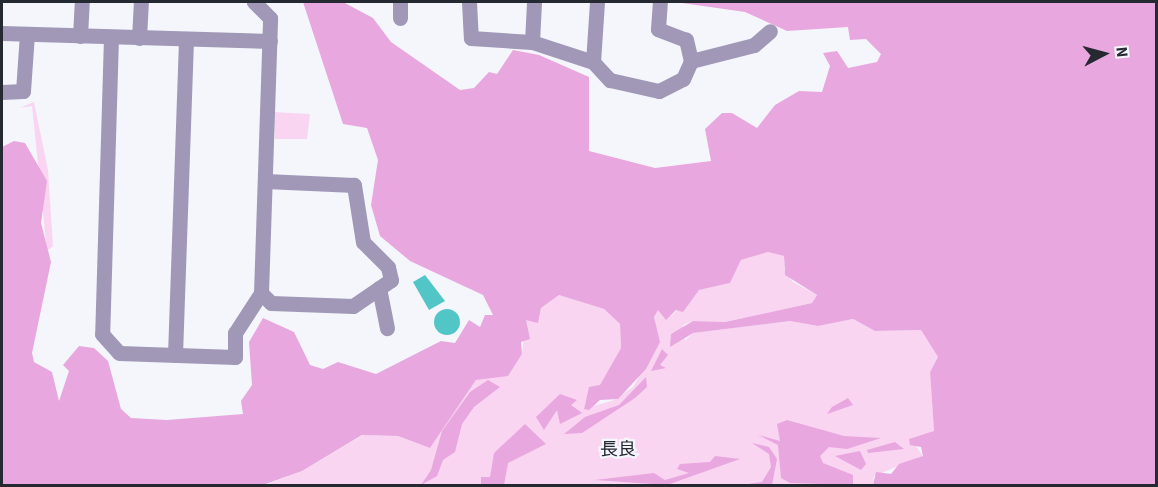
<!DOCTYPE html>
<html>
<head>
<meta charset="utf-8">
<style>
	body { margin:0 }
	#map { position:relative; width:1158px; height:487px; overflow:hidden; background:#f4f6fc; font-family:"Source Sans 3","Noto Sans JP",sans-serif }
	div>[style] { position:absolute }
	.green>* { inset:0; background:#f9d5f2 }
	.forest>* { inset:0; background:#e8a7de }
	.water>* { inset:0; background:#52c5c7 }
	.round { border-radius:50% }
	.minor>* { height:15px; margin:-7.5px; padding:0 7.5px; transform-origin:7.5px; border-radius:7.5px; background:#a198b8 }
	span { translate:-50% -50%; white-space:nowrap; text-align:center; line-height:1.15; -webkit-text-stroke:4.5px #f4f6fc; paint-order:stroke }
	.quarter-label { font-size:18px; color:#242932 }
	.frame { position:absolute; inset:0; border:3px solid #242932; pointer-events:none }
	.north { position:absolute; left:1074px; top:24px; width:60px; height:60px; -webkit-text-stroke:4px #f4f6fc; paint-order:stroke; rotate:84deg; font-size:16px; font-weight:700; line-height:24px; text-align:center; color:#242932 }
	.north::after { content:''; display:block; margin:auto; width:21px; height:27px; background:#242932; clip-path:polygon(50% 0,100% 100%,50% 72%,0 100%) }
</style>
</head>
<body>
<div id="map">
	<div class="green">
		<div style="clip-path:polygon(34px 102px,48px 170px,53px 246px,47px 251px,32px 106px,20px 108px)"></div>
		<div style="clip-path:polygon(274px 112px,310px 114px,307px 139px,275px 139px)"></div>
		<div style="clip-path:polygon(768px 252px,784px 256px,784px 270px,793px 282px,817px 295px,812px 303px,725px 322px,693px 321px,683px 325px,685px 341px,692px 333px,790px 321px,818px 326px,853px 319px,875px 331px,921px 330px,938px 357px,930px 372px,934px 431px,916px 446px,923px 456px,874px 476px,873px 485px,263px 486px,302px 471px,363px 435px,398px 436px,430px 448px,476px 380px,512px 369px,522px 354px,526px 320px,539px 319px,541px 308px,559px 295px,604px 309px,620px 324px,621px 348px,600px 386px,588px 393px,584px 409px,614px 400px,633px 387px,659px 343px,654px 317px,658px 309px,671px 316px,699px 290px,730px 283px,741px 260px)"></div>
	</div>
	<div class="forest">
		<div style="clip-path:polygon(303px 2px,343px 2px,373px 18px,391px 42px,460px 90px,474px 88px,489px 72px,497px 74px,513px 50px,539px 55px,589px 77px,589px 151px,655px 168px,711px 161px,705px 129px,722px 113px,732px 113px,757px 128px,775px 105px,799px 91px,822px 92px,830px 66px,823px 53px,837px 51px,848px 68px,877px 62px,881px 54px,866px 39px,850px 40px,848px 27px,787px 31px,745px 12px,675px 2px,1156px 2px,1156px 485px,873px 485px,876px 472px,891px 474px,899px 464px,923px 456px,921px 447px,910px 445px,909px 439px,934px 431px,930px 372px,938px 357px,921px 330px,875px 331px,853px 319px,818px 326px,790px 321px,693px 333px,670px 347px,671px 334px,693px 321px,725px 322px,812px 303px,817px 295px,785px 275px,784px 256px,768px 252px,741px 260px,730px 283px,699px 290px,683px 312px,676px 310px,666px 320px,658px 310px,654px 317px,660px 342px,646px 369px,618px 399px,600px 400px,589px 410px,584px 409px,589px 387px,600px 385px,621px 348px,620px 324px,604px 309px,559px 295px,541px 308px,538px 323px,526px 320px,530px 339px,521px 342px,522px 354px,508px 376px,476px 380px,430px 448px,398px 436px,362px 435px,302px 471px,263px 485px,2px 486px,2px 147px,14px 141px,25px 143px,47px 181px,41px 223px,51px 262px,32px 353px,34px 362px,52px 372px,59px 401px,69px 371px,63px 365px,79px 346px,94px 348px,108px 361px,121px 409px,131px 418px,167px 420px,243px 414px,241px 401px,252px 385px,249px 342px,263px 318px,294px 332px,310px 365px,323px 369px,338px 362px,376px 374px,441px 341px,455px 343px,469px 320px,480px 327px,485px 315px,493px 315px,483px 295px,410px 261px,380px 236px,371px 205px,378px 160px,367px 128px,343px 124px)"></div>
		<div style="clip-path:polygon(662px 349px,668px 355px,660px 365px,666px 368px,651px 371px)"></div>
		<div style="clip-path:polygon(646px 377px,647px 387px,635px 398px,582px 433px,564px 434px,585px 417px,619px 405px)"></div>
		<div style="clip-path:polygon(488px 380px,500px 387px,474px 407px,462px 424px,455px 452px,443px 460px,437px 476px,421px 485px,431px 470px,442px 431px,470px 392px)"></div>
		<div style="clip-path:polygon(560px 394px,577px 400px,571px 405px,582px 413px,560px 424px,557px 410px,544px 430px,536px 417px)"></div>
		<div style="clip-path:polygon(848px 398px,853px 405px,827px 414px,832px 407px)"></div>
		<div style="clip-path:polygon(787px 420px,844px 436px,881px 438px,847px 449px,829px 447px,820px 456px,823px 463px,853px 475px,853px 485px,790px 483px,781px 478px,778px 445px,758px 435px,780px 441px,777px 424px)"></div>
		<div style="clip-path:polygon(525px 424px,546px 444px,508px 463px,504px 485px,481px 485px,481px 477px,490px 477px,494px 453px)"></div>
		<div style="clip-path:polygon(895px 442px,904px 449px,868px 453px,867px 450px)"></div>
		<div style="clip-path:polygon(752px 443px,769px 447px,777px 459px,772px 485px,741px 485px,762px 482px,771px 467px,769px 454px)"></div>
		<div style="clip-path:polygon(860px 451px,866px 464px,861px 470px,835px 456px)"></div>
		<div style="clip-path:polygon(715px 456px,740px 459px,667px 485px,595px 480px,654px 473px,665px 480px,689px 473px,677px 469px,680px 464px,710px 462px)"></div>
	</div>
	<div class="water">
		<div style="clip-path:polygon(425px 275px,445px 301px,429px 310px,413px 282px)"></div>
		<div class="round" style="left:434px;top:309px;width:26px;height:26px"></div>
	</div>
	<div class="minor">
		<div style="left:469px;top:2px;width:36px;rotate:87deg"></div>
		<div style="left:471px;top:38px;width:61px;rotate:3.8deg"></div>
		<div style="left:532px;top:42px;width:40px;rotate:-87.1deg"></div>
		<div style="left:597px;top:2px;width:60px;rotate:93.8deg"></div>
		<div style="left:593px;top:62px;width:25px;rotate:47deg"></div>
		<div style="left:610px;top:80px;width:50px;rotate:12.7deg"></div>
		<div style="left:659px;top:91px;width:27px;rotate:-27deg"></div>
		<div style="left:683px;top:79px;width:20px;rotate:-66deg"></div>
		<div style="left:691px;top:61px;width:22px;rotate:-103deg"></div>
		<div style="left:686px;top:40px;width:30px;rotate:-159deg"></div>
		<div style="left:658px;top:29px;width:27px;rotate:-86deg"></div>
		<div style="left:400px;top:18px;width:16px;rotate:-90deg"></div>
		<div style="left:2px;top:33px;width:268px;rotate:1.7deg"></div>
		<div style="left:80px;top:36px;width:34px;rotate:-87deg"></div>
		<div style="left:111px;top:37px;width:297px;rotate:91.7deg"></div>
		<div style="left:102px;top:334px;width:25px;rotate:48deg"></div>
		<div style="left:119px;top:353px;width:116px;rotate:2deg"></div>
		<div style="left:235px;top:357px;width:24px;rotate:-90deg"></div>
		<div style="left:235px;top:333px;width:48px;rotate:-57deg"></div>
		<div style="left:261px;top:293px;width:275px;rotate:-88.1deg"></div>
		<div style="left:270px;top:18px;width:23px;rotate:-135deg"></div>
		<div style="left:139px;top:38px;width:36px;rotate:-87deg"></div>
		<div style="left:532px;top:42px;width:64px;rotate:18.2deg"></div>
		<div style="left:691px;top:61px;width:65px;rotate:-14.3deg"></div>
		<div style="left:754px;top:45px;width:21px;rotate:-41deg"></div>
		<div style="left:2px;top:92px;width:21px;rotate:-3deg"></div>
		<div style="left:23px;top:91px;width:57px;rotate:-86deg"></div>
		<div style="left:379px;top:288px;width:41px;rotate:78.7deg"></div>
		<div style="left:261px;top:293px;width:14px;rotate:45deg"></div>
		<div style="left:271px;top:303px;width:82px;rotate:2.1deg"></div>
		<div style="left:353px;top:306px;width:46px;rotate:-34.4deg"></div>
		<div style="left:391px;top:280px;width:13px;rotate:-103deg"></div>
		<div style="left:388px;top:267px;width:35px;rotate:-135deg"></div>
		<div style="left:363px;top:242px;width:58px;rotate:-99deg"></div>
		<div style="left:354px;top:185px;width:89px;rotate:-177.4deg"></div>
		<div style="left:175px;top:355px;width:316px;rotate:-88deg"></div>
	</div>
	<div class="quarter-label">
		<span style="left:618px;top:450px">長良</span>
	</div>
	<div class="frame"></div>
	<div class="north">N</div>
</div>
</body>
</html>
